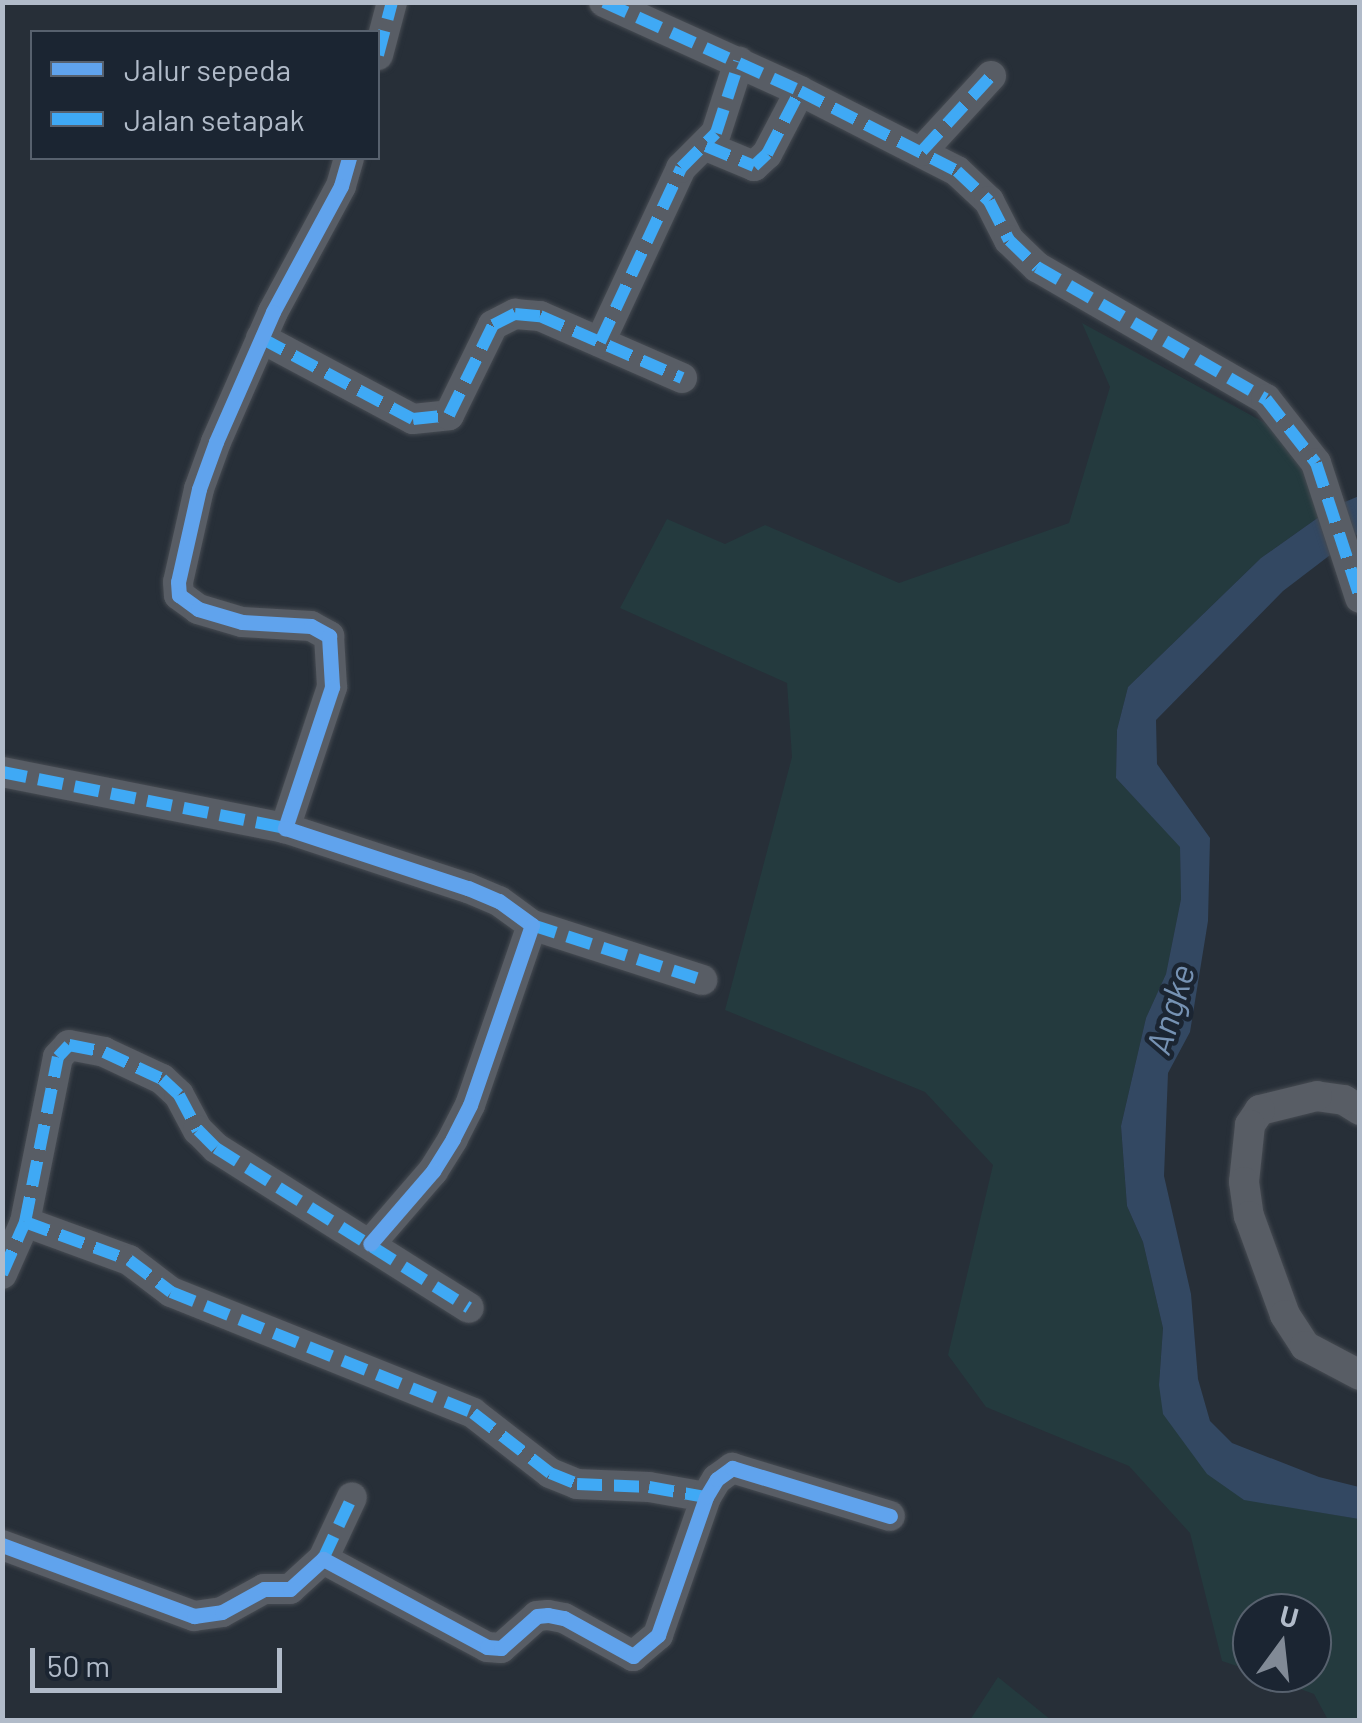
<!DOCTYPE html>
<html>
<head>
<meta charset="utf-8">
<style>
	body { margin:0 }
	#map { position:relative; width:1362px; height:1723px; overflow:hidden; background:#272f38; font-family:Barlow,sans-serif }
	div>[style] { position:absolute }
	.green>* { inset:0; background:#243a3e }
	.water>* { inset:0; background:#334862 }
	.roads { filter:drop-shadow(0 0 2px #464b52) drop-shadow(0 0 2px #464b52) }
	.minor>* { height:30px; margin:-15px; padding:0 15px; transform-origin:15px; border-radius:15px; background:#585d65 }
	.quiet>* { height:12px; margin-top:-6px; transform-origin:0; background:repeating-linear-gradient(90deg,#3fa9f5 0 25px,transparent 0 37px) }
	.cycleway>* { height:15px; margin:-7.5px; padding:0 7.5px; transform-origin:7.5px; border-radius:7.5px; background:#60a3ed }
	span { translate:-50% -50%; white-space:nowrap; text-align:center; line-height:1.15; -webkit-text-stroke:9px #1b2532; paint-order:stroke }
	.water-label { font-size:35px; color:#7692b3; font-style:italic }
	.frame { position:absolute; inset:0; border:5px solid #b1bbc9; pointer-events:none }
	.legend { position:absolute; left:30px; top:30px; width:350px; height:130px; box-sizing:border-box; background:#1b2532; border:2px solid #57616e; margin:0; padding:12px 18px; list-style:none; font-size:30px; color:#b1bbc9 }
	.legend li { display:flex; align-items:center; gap:20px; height:50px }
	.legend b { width:50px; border:2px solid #57616e }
	.north { position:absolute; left:1232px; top:1593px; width:100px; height:100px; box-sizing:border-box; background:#1b2532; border:2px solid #57616e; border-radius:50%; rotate:15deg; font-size:28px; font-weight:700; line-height:40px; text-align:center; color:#b1bbc9 }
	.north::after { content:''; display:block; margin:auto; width:35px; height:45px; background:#818a96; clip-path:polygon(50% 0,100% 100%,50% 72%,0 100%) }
	.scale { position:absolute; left:30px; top:1648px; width:252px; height:45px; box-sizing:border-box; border:5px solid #b1bbc9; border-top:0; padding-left:12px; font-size:30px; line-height:35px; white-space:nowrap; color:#b1bbc9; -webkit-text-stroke:8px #1b2532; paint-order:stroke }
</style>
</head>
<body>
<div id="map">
	<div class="green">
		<div style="clip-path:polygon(1082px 323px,1287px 435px,1333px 507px,1261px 558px,1128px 687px,1117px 730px,1116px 778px,1180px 846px,1181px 899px,1166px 974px,1146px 1018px,1121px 1126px,1127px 1206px,1143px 1242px,1163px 1328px,1159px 1385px,1244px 1499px,1359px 1519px,1359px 1720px,1328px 1720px,1314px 1694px,1256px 1673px,1312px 1673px,1312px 1613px,1252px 1613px,1252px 1671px,1222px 1661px,1190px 1533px,1129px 1466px,986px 1407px,948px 1355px,993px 1165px,925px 1092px,725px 1010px,792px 757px,787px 683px,620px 608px,667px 519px,725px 544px,765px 525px,899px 583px,1069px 523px,1110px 387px)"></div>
		<div style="clip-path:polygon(998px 1677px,1051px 1720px,970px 1720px)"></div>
	</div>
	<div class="water">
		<div style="clip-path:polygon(1359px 496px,1359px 533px,1283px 591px,1156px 720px,1157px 764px,1210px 838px,1208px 921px,1190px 1032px,1168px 1073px,1164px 1176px,1191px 1294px,1198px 1379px,1210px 1421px,1232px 1443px,1319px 1477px,1359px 1487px,1359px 1519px,1244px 1500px,1207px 1474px,1163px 1414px,1159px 1385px,1163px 1328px,1143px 1242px,1127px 1206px,1121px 1126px,1146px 1018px,1166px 974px,1181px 899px,1180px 847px,1116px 778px,1117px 730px,1128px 687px,1261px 558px,1333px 507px)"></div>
	</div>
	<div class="roads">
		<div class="minor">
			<div style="left:604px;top:2px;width:215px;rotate:24.4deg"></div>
			<div style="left:800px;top:91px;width:176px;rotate:27deg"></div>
			<div style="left:957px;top:171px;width:44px;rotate:43.2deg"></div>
			<div style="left:989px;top:201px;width:44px;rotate:62.9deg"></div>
			<div style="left:1009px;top:240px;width:39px;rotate:44deg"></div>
			<div style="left:1037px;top:267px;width:264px;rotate:30deg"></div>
			<div style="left:1266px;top:399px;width:81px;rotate:52deg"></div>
			<div style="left:1316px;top:463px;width:142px;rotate:71.9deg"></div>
			<div style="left:378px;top:55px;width:55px;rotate:-75.2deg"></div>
			<div style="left:706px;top:146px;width:52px;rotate:22.6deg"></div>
			<div style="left:754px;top:166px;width:18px;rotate:-43deg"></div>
			<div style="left:767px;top:154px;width:71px;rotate:-62.4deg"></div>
			<div style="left:922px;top:151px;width:102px;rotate:-47.4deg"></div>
			<div style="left:349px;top:158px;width:29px;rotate:106deg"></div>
			<div style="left:341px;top:186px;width:143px;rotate:118.4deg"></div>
			<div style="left:273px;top:312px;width:142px;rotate:113.7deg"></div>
			<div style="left:216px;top:442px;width:50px;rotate:109.9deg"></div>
			<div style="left:199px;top:489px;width:95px;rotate:102.7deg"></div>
			<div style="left:178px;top:582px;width:13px;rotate:86deg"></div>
			<div style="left:179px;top:595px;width:24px;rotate:36deg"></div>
			<div style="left:198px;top:609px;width:46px;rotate:16.5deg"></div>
			<div style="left:242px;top:622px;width:69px;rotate:3.3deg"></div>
			<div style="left:311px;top:626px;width:21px;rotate:29deg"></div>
			<div style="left:329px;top:636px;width:51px;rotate:86.6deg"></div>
			<div style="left:332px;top:687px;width:149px;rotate:108.4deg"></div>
			<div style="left:285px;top:828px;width:193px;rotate:18.2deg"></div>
			<div style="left:468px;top:888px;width:34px;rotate:23deg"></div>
			<div style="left:499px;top:901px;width:41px;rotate:36deg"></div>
			<div style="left:532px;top:925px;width:190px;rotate:109deg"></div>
			<div style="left:470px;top:1105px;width:38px;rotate:117deg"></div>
			<div style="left:453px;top:1139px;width:38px;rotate:122deg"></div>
			<div style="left:433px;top:1171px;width:96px;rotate:130.8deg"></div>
			<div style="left:261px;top:338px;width:172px;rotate:28.1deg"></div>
			<div style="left:413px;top:419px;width:36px;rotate:-6deg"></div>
			<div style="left:449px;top:415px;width:100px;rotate:-63.9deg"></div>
			<div style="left:493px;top:325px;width:25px;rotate:-27deg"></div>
			<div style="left:515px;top:314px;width:25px;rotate:5deg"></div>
			<div style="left:540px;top:316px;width:155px;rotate:23.6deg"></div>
			<div style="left:600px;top:342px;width:192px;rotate:-65deg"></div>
			<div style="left:681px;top:168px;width:49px;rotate:-45deg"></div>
			<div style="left:716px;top:133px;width:75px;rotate:-72.1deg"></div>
			<div style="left:2px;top:772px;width:288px;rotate:11.2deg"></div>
			<div style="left:532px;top:925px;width:179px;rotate:17.9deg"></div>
			<div style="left:1360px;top:1110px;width:19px;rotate:-148deg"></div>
			<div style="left:1344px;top:1100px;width:27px;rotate:-172deg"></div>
			<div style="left:1317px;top:1096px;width:59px;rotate:166.2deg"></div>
			<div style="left:1260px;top:1110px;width:18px;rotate:124deg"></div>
			<div style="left:1250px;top:1125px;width:57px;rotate:96deg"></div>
			<div style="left:1244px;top:1182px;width:34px;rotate:82deg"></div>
			<div style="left:1249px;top:1216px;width:105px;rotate:70deg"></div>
			<div style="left:1285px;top:1315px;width:37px;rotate:57deg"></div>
			<div style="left:1305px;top:1346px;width:62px;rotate:27.8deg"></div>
			<div style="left:25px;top:1222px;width:168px;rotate:-78.7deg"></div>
			<div style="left:58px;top:1057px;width:16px;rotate:-47deg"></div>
			<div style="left:69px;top:1045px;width:36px;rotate:11deg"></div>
			<div style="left:104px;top:1052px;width:64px;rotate:25deg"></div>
			<div style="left:162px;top:1079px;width:23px;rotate:43deg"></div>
			<div style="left:179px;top:1095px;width:40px;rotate:62deg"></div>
			<div style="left:198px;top:1130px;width:25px;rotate:45deg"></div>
			<div style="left:216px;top:1148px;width:299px;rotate:32.3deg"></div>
			<div style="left:2px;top:1274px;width:57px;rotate:-66.1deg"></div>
			<div style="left:25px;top:1222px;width:111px;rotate:20.1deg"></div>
			<div style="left:129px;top:1260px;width:53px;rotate:37.3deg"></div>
			<div style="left:171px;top:1292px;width:325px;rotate:21.8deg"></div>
			<div style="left:473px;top:1413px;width:98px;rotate:37.9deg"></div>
			<div style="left:550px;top:1473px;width:29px;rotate:22deg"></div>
			<div style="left:577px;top:1484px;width:72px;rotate:2.4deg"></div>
			<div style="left:649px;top:1487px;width:58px;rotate:10deg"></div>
			<div style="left:2px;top:1545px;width:205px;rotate:20.3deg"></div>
			<div style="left:194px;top:1616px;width:28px;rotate:-8deg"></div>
			<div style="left:222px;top:1612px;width:48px;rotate:-28.7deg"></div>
			<div style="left:264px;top:1589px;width:26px"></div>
			<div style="left:290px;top:1589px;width:45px;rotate:-42.3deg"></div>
			<div style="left:323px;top:1559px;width:186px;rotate:28.2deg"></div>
			<div style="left:487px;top:1647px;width:14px;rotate:4deg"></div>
			<div style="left:501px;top:1648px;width:48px;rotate:-41.6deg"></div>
			<div style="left:537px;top:1616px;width:11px;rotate:-5deg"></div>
			<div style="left:548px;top:1615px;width:16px;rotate:11deg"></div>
			<div style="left:564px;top:1618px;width:79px;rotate:28.8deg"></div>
			<div style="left:633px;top:1656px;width:33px;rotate:-40deg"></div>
			<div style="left:658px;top:1635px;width:146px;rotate:-70.8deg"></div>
			<div style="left:706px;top:1497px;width:21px;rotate:-59deg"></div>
			<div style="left:717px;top:1479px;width:19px;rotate:-36deg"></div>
			<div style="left:732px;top:1468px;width:165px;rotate:16.9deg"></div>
			<div style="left:323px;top:1559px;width:68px;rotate:-64.9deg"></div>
		</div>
	</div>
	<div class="quiet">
		<div style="left:604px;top:2px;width:215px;rotate:24.4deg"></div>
		<div style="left:800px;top:91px;width:176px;rotate:27deg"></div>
		<div style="left:957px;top:171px;width:44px;rotate:43.2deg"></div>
		<div style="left:989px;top:201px;width:44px;rotate:62.9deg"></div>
		<div style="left:1009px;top:240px;width:39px;rotate:44deg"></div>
		<div style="left:1037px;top:267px;width:264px;rotate:30deg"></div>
		<div style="left:1266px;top:399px;width:81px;rotate:52deg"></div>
		<div style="left:1316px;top:463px;width:142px;rotate:71.9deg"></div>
		<div style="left:378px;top:55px;width:55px;rotate:-75.2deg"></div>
		<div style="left:706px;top:146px;width:52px;rotate:22.6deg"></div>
		<div style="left:754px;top:166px;width:18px;rotate:-43deg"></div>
		<div style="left:767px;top:154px;width:71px;rotate:-62.4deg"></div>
		<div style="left:922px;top:151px;width:102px;rotate:-47.4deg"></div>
		<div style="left:261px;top:338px;width:172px;rotate:28.1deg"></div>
		<div style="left:413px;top:419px;width:36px;rotate:-6deg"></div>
		<div style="left:449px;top:415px;width:100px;rotate:-63.9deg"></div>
		<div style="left:493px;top:325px;width:25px;rotate:-27deg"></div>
		<div style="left:515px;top:314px;width:25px;rotate:5deg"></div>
		<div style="left:540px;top:316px;width:155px;rotate:23.6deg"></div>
		<div style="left:600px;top:342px;width:192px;rotate:-65deg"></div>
		<div style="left:681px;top:168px;width:49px;rotate:-45deg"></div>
		<div style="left:716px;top:133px;width:75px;rotate:-72.1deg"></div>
		<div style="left:2px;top:772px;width:288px;rotate:11.2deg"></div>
		<div style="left:532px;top:925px;width:179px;rotate:17.9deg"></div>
		<div style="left:25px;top:1222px;width:168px;rotate:-78.7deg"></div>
		<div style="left:58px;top:1057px;width:16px;rotate:-47deg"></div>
		<div style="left:69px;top:1045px;width:36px;rotate:11deg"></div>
		<div style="left:104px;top:1052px;width:64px;rotate:25deg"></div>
		<div style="left:162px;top:1079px;width:23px;rotate:43deg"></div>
		<div style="left:179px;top:1095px;width:40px;rotate:62deg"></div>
		<div style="left:198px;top:1130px;width:25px;rotate:45deg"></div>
		<div style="left:216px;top:1148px;width:299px;rotate:32.3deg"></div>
		<div style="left:2px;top:1274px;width:57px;rotate:-66.1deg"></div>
		<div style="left:25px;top:1222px;width:111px;rotate:20.1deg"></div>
		<div style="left:129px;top:1260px;width:53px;rotate:37.3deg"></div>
		<div style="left:171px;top:1292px;width:325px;rotate:21.8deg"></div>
		<div style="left:473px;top:1413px;width:98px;rotate:37.9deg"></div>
		<div style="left:550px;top:1473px;width:29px;rotate:22deg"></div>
		<div style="left:577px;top:1484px;width:72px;rotate:2.4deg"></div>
		<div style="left:649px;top:1487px;width:58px;rotate:10deg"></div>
		<div style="left:323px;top:1559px;width:68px;rotate:-64.9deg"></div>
	</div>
	<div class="cycleway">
		<div style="left:349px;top:158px;width:29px;rotate:106deg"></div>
		<div style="left:341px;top:186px;width:143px;rotate:118.4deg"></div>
		<div style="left:273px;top:312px;width:142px;rotate:113.7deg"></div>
		<div style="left:216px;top:442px;width:50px;rotate:109.9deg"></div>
		<div style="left:199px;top:489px;width:95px;rotate:102.7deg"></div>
		<div style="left:178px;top:582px;width:13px;rotate:86deg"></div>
		<div style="left:179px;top:595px;width:24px;rotate:36deg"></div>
		<div style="left:198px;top:609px;width:46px;rotate:16.5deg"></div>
		<div style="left:242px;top:622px;width:69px;rotate:3.3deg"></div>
		<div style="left:311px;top:626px;width:21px;rotate:29deg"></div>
		<div style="left:329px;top:636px;width:51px;rotate:86.6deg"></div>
		<div style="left:332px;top:687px;width:149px;rotate:108.4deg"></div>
		<div style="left:285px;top:828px;width:193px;rotate:18.2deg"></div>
		<div style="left:468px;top:888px;width:34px;rotate:23deg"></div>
		<div style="left:499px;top:901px;width:41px;rotate:36deg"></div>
		<div style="left:532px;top:925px;width:190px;rotate:109deg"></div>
		<div style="left:470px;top:1105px;width:38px;rotate:117deg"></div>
		<div style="left:453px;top:1139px;width:38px;rotate:122deg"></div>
		<div style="left:433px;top:1171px;width:96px;rotate:130.8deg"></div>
		<div style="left:2px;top:1545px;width:205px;rotate:20.3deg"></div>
		<div style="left:194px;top:1616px;width:28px;rotate:-8deg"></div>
		<div style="left:222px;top:1612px;width:48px;rotate:-28.7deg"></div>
		<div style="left:264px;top:1589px;width:26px"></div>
		<div style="left:290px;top:1589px;width:45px;rotate:-42.3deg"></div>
		<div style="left:323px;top:1559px;width:186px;rotate:28.2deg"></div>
		<div style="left:487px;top:1647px;width:14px;rotate:4deg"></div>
		<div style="left:501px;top:1648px;width:48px;rotate:-41.6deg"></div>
		<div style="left:537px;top:1616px;width:11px;rotate:-5deg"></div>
		<div style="left:548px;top:1615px;width:16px;rotate:11deg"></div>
		<div style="left:564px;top:1618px;width:79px;rotate:28.8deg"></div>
		<div style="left:633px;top:1656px;width:33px;rotate:-40deg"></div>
		<div style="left:658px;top:1635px;width:146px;rotate:-70.8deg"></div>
		<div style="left:706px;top:1497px;width:21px;rotate:-59deg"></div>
		<div style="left:717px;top:1479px;width:19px;rotate:-36deg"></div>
		<div style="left:732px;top:1468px;width:165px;rotate:16.9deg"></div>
	</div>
	<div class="water-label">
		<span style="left:1169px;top:1009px;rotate:-73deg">Angke</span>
	</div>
	<div class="frame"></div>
	<ul class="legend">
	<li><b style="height:12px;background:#60a3ed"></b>Jalur sepeda</li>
	<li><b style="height:12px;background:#3fa9f5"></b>Jalan setapak</li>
	</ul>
	<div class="north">U</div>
	<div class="scale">50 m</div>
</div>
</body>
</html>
